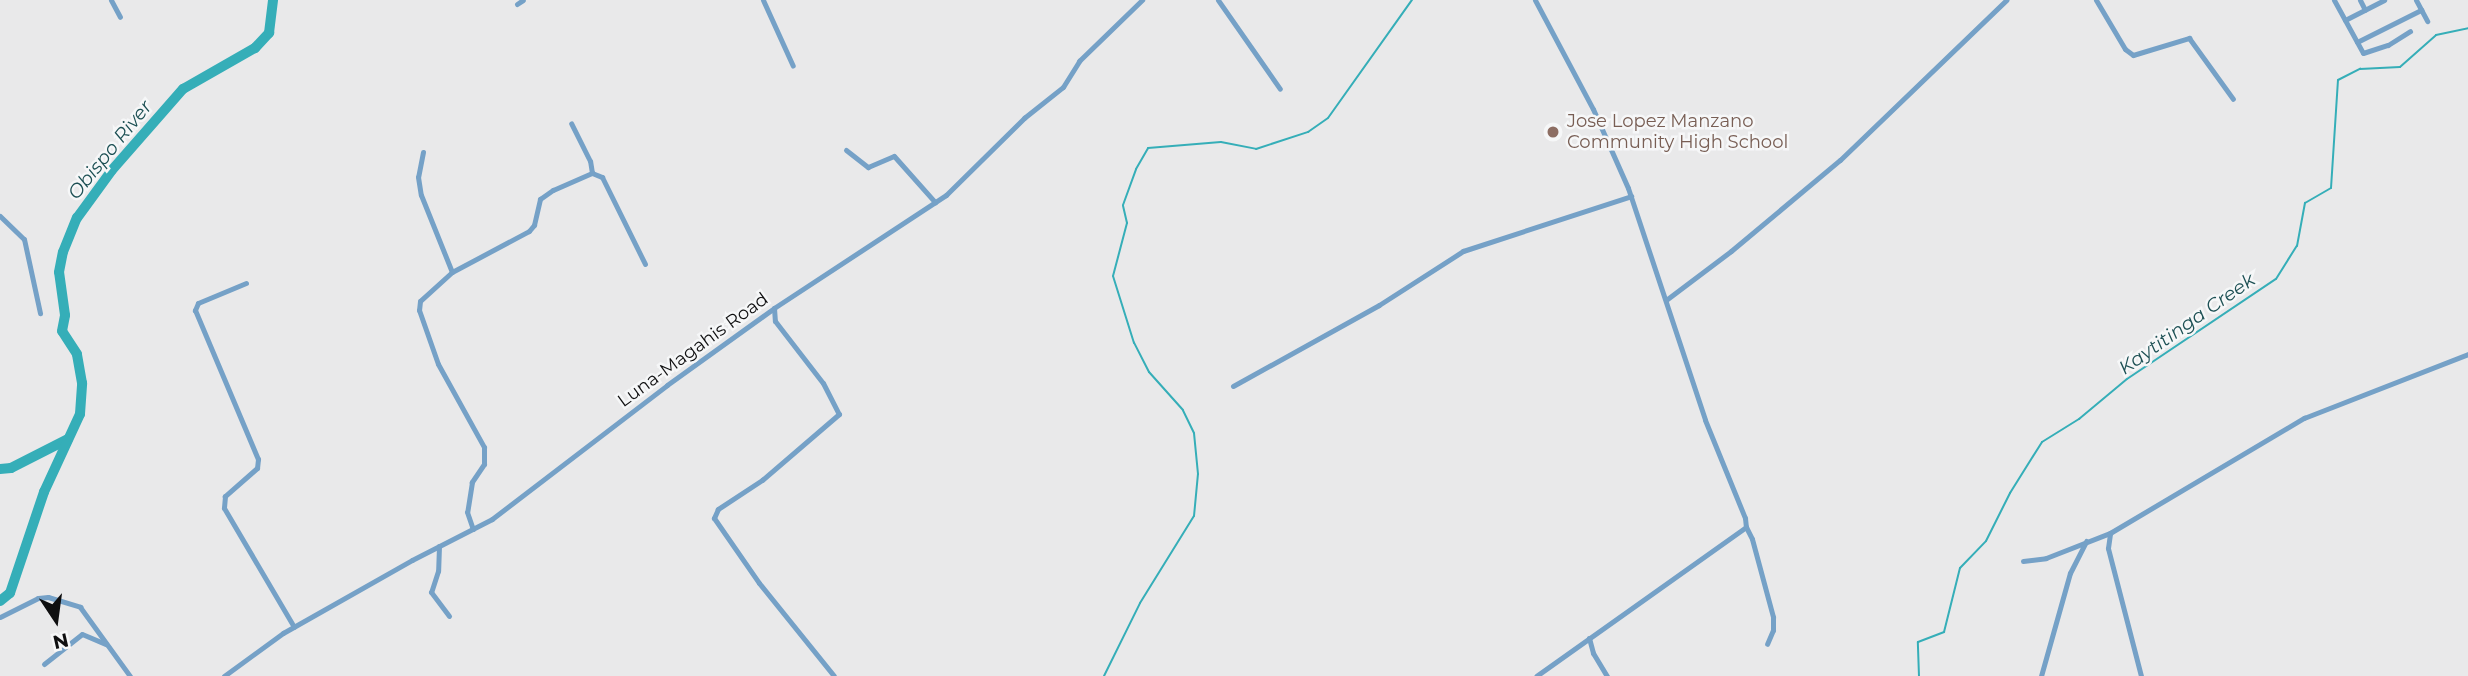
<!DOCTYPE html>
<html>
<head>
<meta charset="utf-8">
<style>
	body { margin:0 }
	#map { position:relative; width:2468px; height:676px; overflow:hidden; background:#e9e9ea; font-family:Montserrat,sans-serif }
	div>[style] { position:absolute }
	.stream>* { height:2px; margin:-1px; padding:0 1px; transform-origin:1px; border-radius:1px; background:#35aeb8 }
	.river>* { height:10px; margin:-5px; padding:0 5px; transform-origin:5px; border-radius:5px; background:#35aeb8 }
	.minor>* { height:5px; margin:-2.5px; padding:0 2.5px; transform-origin:2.5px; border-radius:2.5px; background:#75a1c7 }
	.dots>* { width:19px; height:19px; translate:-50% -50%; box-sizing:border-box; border:4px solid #f6f7f8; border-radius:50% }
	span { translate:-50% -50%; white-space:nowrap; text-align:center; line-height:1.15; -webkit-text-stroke:5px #f6f7f8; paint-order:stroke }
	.education-label { font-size:18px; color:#785e54 }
	.left { translate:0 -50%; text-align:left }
	.street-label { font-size:18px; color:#0f0f10 }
	.water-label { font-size:19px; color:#1d5054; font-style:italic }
	.north { position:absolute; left:21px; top:585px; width:70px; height:70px; -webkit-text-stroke:5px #f6f7f8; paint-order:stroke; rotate:167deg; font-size:19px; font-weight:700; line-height:28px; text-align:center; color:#0f0f10 }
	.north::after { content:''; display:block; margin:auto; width:24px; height:32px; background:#0f0f10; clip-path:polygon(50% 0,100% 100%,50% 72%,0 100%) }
</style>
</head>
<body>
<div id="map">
	<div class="stream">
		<div style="left:1104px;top:676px;width:81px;rotate:-63.7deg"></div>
		<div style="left:1140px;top:603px;width:102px;rotate:-58.2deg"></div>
		<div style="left:1194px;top:516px;width:42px;rotate:-84.6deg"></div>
		<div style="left:1198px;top:474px;width:41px;rotate:-95.6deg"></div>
		<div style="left:1194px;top:433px;width:25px;rotate:-116deg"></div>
		<div style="left:1183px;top:410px;width:51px;rotate:-131.8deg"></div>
		<div style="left:1149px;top:372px;width:33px;rotate:-117deg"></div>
		<div style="left:1134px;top:343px;width:70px;rotate:-107.4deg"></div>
		<div style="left:1113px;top:276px;width:55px;rotate:-75.2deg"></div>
		<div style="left:1127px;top:223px;width:18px;rotate:-103deg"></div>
		<div style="left:1123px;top:205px;width:38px;rotate:-70deg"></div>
		<div style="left:1136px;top:169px;width:24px;rotate:-60deg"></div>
		<div style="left:1148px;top:148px;width:73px;rotate:-4.7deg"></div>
		<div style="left:1221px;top:142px;width:36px;rotate:11deg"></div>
		<div style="left:1256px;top:149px;width:55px;rotate:-18.1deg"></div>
		<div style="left:1308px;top:132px;width:24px;rotate:-35deg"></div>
		<div style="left:1328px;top:118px;width:145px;rotate:-54.6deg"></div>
		<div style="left:1919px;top:676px;width:34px;rotate:-92deg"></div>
		<div style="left:1918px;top:642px;width:28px;rotate:-21deg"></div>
		<div style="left:1944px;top:632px;width:66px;rotate:-76deg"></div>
		<div style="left:1960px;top:568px;width:37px;rotate:-46deg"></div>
		<div style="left:1986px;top:541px;width:54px;rotate:-63.4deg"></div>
		<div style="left:2010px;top:493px;width:60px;rotate:-57.9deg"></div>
		<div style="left:2042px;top:442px;width:44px;rotate:-31.9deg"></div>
		<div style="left:2079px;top:419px;width:62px;rotate:-39.8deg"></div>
		<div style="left:2127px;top:379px;width:179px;rotate:-33.9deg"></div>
		<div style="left:2276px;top:279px;width:39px;rotate:-58deg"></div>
		<div style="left:2297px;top:246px;width:44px;rotate:-79.5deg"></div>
		<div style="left:2305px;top:203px;width:30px;rotate:-30deg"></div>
		<div style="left:2331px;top:188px;width:108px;rotate:-86.3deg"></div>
		<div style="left:2338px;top:80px;width:25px;rotate:-27deg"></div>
		<div style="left:2360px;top:69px;width:40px;rotate:-2.9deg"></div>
		<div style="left:2400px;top:67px;width:48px;rotate:-41.6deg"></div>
		<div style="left:2436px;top:35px;width:33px;rotate:-12deg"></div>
	</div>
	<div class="river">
		<div style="left:0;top:469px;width:11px;rotate:-5deg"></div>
		<div style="left:11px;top:468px;width:64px;rotate:-27deg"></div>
		<div style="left:0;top:601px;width:13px;rotate:-39deg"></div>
		<div style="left:10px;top:593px;width:107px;rotate:-71.4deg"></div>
		<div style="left:44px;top:492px;width:86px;rotate:-65.2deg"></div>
		<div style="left:80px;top:414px;width:31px;rotate:-86deg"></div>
		<div style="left:82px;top:383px;width:29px;rotate:-100deg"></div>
		<div style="left:77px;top:354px;width:27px;rotate:-123deg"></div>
		<div style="left:62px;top:331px;width:16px;rotate:-79deg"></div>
		<div style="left:65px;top:315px;width:43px;rotate:-97.9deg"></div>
		<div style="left:59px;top:272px;width:20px;rotate:-79deg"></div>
		<div style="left:63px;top:252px;width:37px;rotate:-68deg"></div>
		<div style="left:77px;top:218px;width:59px;rotate:-53.9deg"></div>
		<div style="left:112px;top:170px;width:108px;rotate:-48.8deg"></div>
		<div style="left:183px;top:89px;width:83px;rotate:-29.7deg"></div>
		<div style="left:255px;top:48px;width:21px;rotate:-47deg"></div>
		<div style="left:269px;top:33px;width:33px;rotate:-83deg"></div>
	</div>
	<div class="minor">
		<div style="left:111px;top:0;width:19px;rotate:62deg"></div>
		<div style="left:763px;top:0;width:72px;rotate:65.6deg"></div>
		<div style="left:1218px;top:0;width:108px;rotate:55.1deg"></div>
		<div style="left:1535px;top:0;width:123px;rotate:62deg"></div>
		<div style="left:1593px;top:109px;width:86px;rotate:66.1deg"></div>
		<div style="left:1628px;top:188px;width:244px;rotate:71.6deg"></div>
		<div style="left:1705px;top:420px;width:106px;rotate:67.8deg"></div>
		<div style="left:1745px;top:518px;width:9px;rotate:84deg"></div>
		<div style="left:1746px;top:527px;width:257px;rotate:144.6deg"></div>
		<div style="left:2096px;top:0;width:57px;rotate:59.4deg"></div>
		<div style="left:2125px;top:49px;width:10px;rotate:37deg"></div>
		<div style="left:2133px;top:55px;width:59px;rotate:-16.9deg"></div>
		<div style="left:2189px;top:38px;width:75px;rotate:54.2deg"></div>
		<div style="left:2334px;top:0;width:60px;rotate:61.3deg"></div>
		<div style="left:2363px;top:53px;width:26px;rotate:-18deg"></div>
		<div style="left:2388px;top:45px;width:26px;rotate:-32deg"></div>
		<div style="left:2360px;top:0;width:11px;rotate:63deg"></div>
		<div style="left:2416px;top:0;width:24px;rotate:62deg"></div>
		<div style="left:517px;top:4px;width:7px;rotate:-34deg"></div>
		<div style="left:2345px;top:20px;width:44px;rotate:-27.1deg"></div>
		<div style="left:2357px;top:42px;width:72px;rotate:-26.6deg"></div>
		<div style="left:846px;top:150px;width:28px;rotate:38deg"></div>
		<div style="left:868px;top:167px;width:28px;rotate:-23deg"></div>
		<div style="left:894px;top:156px;width:62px;rotate:48.3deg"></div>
		<div style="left:423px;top:152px;width:25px;rotate:101deg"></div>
		<div style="left:418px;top:177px;width:18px;rotate:81deg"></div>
		<div style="left:421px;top:195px;width:83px;rotate:68.1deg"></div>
		<div style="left:452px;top:272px;width:43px;rotate:137.8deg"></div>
		<div style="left:420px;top:301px;width:9px;rotate:96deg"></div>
		<div style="left:419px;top:310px;width:57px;rotate:70.6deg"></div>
		<div style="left:438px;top:364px;width:95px;rotate:61deg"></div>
		<div style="left:484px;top:447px;width:17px;rotate:90deg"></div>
		<div style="left:484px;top:464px;width:22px;rotate:124deg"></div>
		<div style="left:472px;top:482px;width:30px;rotate:99deg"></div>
		<div style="left:467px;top:512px;width:18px;rotate:71deg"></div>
		<div style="left:592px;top:173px;width:11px;rotate:22deg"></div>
		<div style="left:602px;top:177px;width:97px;rotate:63.7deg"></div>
		<div style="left:0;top:216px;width:33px;rotate:44deg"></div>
		<div style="left:24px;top:239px;width:76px;rotate:77.8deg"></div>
		<div style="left:452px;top:272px;width:87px;rotate:-28deg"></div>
		<div style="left:529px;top:231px;width:8px;rotate:-50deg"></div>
		<div style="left:534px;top:225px;width:27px;rotate:-77deg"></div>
		<div style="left:540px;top:199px;width:16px;rotate:-35deg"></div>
		<div style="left:553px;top:190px;width:43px;rotate:-23.6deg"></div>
		<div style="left:592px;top:173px;width:12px;rotate:-99deg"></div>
		<div style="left:590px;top:161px;width:42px;rotate:-116.6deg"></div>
		<div style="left:246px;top:283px;width:52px;rotate:157.4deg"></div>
		<div style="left:198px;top:303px;width:8px;rotate:113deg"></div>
		<div style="left:195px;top:310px;width:162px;rotate:67.1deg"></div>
		<div style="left:258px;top:459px;width:9px;rotate:96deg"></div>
		<div style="left:257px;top:468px;width:43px;rotate:138.8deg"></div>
		<div style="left:225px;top:496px;width:12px;rotate:95deg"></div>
		<div style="left:224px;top:508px;width:138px;rotate:59.5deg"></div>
		<div style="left:1666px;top:300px;width:81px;rotate:-37deg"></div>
		<div style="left:1731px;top:251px;width:142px;rotate:-39.9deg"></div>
		<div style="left:1840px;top:160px;width:231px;rotate:-43.9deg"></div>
		<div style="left:774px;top:308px;width:13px;rotate:86deg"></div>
		<div style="left:775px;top:321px;width:78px;rotate:52.3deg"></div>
		<div style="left:823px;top:383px;width:35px;rotate:63deg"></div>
		<div style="left:839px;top:414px;width:101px;rotate:139.4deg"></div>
		<div style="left:762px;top:480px;width:53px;rotate:146.6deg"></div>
		<div style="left:718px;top:509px;width:10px;rotate:114deg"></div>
		<div style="left:714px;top:518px;width:79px;rotate:55.3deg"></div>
		<div style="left:759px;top:583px;width:119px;rotate:51.1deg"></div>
		<div style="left:1233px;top:386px;width:167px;rotate:-29deg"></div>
		<div style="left:1379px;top:305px;width:100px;rotate:-32.7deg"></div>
		<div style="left:1463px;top:251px;width:177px;rotate:-18.1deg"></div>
		<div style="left:1746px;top:527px;width:13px;rotate:63deg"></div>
		<div style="left:1752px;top:539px;width:81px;rotate:74.9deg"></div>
		<div style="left:1773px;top:617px;width:13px;rotate:90deg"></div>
		<div style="left:1773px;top:630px;width:15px;rotate:113deg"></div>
		<div style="left:439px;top:546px;width:25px;rotate:92deg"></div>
		<div style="left:438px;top:571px;width:22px;rotate:108deg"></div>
		<div style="left:431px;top:592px;width:30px;rotate:53deg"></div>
		<div style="left:2023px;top:561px;width:23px;rotate:-7deg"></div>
		<div style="left:2046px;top:558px;width:69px;rotate:-21.3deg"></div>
		<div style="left:0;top:617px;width:42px;rotate:-26.6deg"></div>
		<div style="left:38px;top:598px;width:10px;rotate:-6deg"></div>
		<div style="left:48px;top:597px;width:34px;rotate:17deg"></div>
		<div style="left:80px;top:607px;width:85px;rotate:54.1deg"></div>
		<div style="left:1589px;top:638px;width:16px;rotate:75deg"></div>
		<div style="left:1593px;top:653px;width:27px;rotate:59deg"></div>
		<div style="left:44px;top:664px;width:48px;rotate:-38.3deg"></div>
		<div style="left:82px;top:634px;width:26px;rotate:23deg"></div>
		<div style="left:224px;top:676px;width:73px;rotate:-36.1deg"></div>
		<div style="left:283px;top:633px;width:148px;rotate:-29.5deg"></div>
		<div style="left:412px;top:560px;width:90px;rotate:-27.1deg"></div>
		<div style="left:492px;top:519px;width:220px;rotate:-37.4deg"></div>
		<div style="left:667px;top:385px;width:132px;rotate:-35.7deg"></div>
		<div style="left:774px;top:308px;width:206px;rotate:-33.3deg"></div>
		<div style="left:946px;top:195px;width:110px;rotate:-44.6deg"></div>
		<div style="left:1024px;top:118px;width:50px;rotate:-38.5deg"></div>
		<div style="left:1063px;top:87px;width:31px;rotate:-58deg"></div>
		<div style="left:1079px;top:61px;width:88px;rotate:-44.1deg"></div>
		<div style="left:2041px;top:676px;width:107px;rotate:-74.3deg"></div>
		<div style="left:2070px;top:573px;width:36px;rotate:-63deg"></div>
		<div style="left:2141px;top:676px;width:132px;rotate:-104.5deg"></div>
		<div style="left:2108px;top:548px;width:15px;rotate:-82deg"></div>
		<div style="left:2110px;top:533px;width:226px;rotate:-30.7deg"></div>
		<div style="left:2304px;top:418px;width:176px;rotate:-21.3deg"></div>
	</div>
	<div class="dots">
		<div style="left:1553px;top:132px;background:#8d6e63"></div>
	</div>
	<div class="education-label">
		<span class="left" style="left:1567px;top:132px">Jose Lopez Manzano<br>Community High School</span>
	</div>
	<div class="street-label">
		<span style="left:693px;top:350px;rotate:-36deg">Luna-Magahis Road</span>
	</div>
	<div class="water-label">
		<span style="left:110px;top:150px;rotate:-51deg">Obispo River</span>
		<span style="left:2187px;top:324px;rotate:-35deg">Kaytitinga Creek</span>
	</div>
	<div class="north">N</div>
</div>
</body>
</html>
